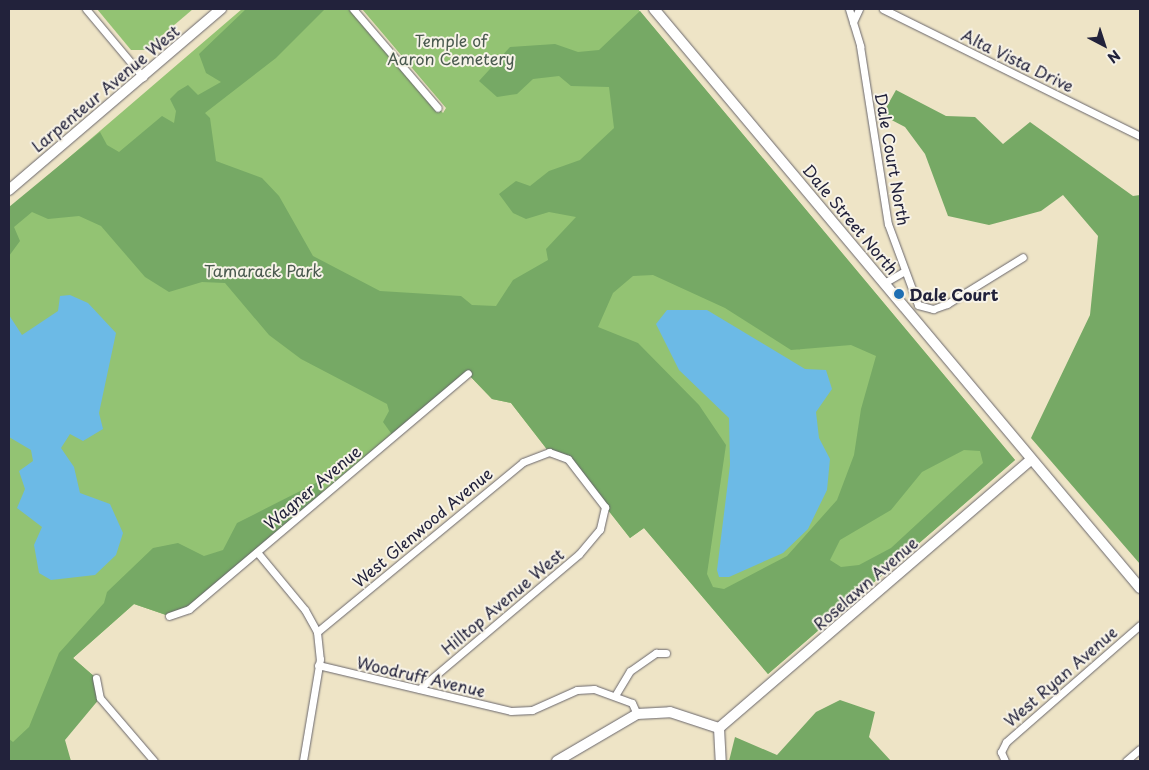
<!DOCTYPE html>
<html>
<head>
<meta charset="utf-8">
<style>
	body { margin:0 }
	#map { position:relative; width:1149px; height:770px; overflow:hidden; background:#eee4c6; font-family:"Playpen Sans",sans-serif }
	div>[style] { position:absolute }
	.green>* { inset:0; background:#93c373 }
	.forest>* { inset:0; background:#76a965 }
	.water>* { inset:0; background:#6cbae6 }
	.roads { filter:drop-shadow(0 0 1px #69666c) drop-shadow(0 0 1px #69666c) }
	.street>* { height:7px; margin:-3.5px; padding:0 3.5px; transform-origin:3.5px; border-radius:3.5px; background:#fff }
	.secondary>* { height:10px; margin:-5px; padding:0 5px; transform-origin:5px; border-radius:5px; background:#fff }
	.dots>* { width:14px; height:14px; translate:-50% -50%; box-sizing:border-box; border:2px solid #f7f3e8; border-radius:50% }
	span { translate:-50% -50%; white-space:nowrap; text-align:center; line-height:1.15; -webkit-text-stroke:4px #f7f3e8; paint-order:stroke }
	.park-label { font-size:16px; color:#4a5a4f }
	.street-label { font-size:16px; color:#22223b }
	.poi-label { font-size:16px; color:#22223b; font-weight:700 }
	.left { translate:0 -50%; text-align:left }
	.frame { position:absolute; inset:0; border:10px solid #22223b; pointer-events:none }
	.north { position:absolute; left:1079px; top:20px; width:50px; height:50px; -webkit-text-stroke:4px #f7f3e8; paint-order:stroke; rotate:140deg; font-size:14px; font-weight:700; line-height:20px; text-align:center; color:#22223b }
	.north::after { content:''; display:block; margin:auto; width:18px; height:22px; background:#22223b; clip-path:polygon(50% 0,100% 100%,50% 72%,0 100%) }
</style>
</head>
<body>
<div id="map">
	<div class="green">
		<div style="clip-path:polygon(97px 9px,193px 9px,145px 50px,131px 50px)"></div>
		<div style="clip-path:polygon(242px 9px,350px 9px,443px 113px,446px 108px,362px 9px,638px 9px,1015px 460px,768px 674px,644px 528px,630px 538px,568px 459px,549px 452px,511px 403px,492px 399px,468px 374px,257px 552px,169px 616px,134px 604px,73px 658px,96px 678px,9px 761px,9px 209px)"></div>
	</div>
	<div class="forest">
		<div style="clip-path:polygon(evenodd,246px 9px,324px 10px,276px 58px,205px 113px,210px 118px,216px 161px,262px 178px,279px 196px,313px 256px,380px 291px,461px 296px,472px 305px,496px 306px,513px 280px,548px 260px,546px 249px,576px 217px,549px 212px,526px 219px,513px 213px,499px 194px,516px 181px,530px 186px,549px 171px,580px 160px,614px 128px,609px 87px,571px 86px,559px 76px,533px 79px,517px 94px,497px 97px,479px 81px,510px 47px,555px 44px,578px 52px,599px 50px,640px 11px,1015px 460px,768px 674px,644px 528px,630px 538px,568px 459px,549px 452px,511px 403px,492px 399px,468px 374px,393px 436px,383px 422px,389px 411px,387px 404px,301px 359px,269px 335px,225px 283px,202px 282px,169px 292px,145px 277px,101px 226px,79px 216px,48px 219px,32px 212px,14px 227px,20px 241px,9px 256px,9px 207px,100px 132px,107px 145px,119px 152px,162px 116px,174px 123px,176px 111px,170px 99px,178px 91px,188px 85px,198px 95px,221px 82px,206px 73px,199px 54px,246px 9px,653px 275px,725px 308px,791px 350px,851px 345px,876px 356px,861px 409px,854px 455px,837px 500px,787px 556px,724px 589px,713px 587px,707px 574px,726px 445px,699px 405px,638px 343px,598px 327px,613px 293px,633px 276px,653px 275px,246px 9px,964px 450px,980px 451px,983px 463px,891px 548px,859px 565px,841px 567px,830px 560px,840px 540px,891px 510px,922px 472px,964px 450px)"></div>
		<div style="clip-path:polygon(896px 90px,946px 116px,975px 117px,1003px 144px,1030px 122px,1133px 196px,1140px 195px,1140px 564px,1031px 438px,1090px 315px,1098px 236px,1063px 195px,1041px 211px,989px 225px,948px 216px,925px 154px,905px 127px,882px 115px)"></div>
		<div style="clip-path:polygon(320px 481px,324px 487px,318px 500px,189px 609px,169px 616px,134px 604px,73px 658px,96px 678px,100px 698px,65px 740px,71px 761px,9px 761px,9px 739px,13px 742px,29px 727px,59px 653px,104px 603px,107px 592px,153px 548px,178px 543px,204px 556px,223px 550px,237px 523px)"></div>
		<div style="clip-path:polygon(840px 700px,875px 712px,869px 737px,891px 761px,729px 761px,735px 737px,777px 755px,816px 712px)"></div>
	</div>
	<div class="water">
		<div style="clip-path:polygon(70px 295px,88px 303px,116px 333px,99px 413px,103px 429px,83px 441px,70px 434px,61px 448px,74px 467px,80px 493px,110px 504px,123px 533px,116px 555px,95px 575px,51px 580px,39px 573px,34px 545px,42px 527px,17px 508px,25px 489px,19px 471px,33px 461px,31px 450px,9px 437px,9px 315px,22px 335px,58px 311px,60px 296px)"></div>
		<div style="clip-path:polygon(667px 310px,707px 310px,805px 369px,826px 370px,832px 389px,816px 412px,819px 438px,830px 459px,827px 490px,808px 529px,783px 553px,729px 577px,719px 577px,717px 570px,730px 465px,729px 418px,679px 370px,656px 324px)"></div>
	</div>
	<div class="roads">
		<div class="street">
			<div style="left:86px;top:9px;width:89px;rotate:50deg"></div>
			<div style="left:353px;top:9px;width:130px;rotate:49.4deg"></div>
			<div style="left:849px;top:9px;width:39px;rotate:73deg"></div>
			<div style="left:860px;top:46px;width:180px;rotate:81.1deg"></div>
			<div style="left:888px;top:224px;width:86px;rotate:69.7deg"></div>
			<div style="left:918px;top:305px;width:16px;rotate:15deg"></div>
			<div style="left:933px;top:309px;width:15px;rotate:-20deg"></div>
			<div style="left:947px;top:304px;width:89px;rotate:-31.7deg"></div>
			<div style="left:883px;top:9px;width:287px;rotate:26.3deg"></div>
			<div style="left:853px;top:22px;width:14px;rotate:-65deg"></div>
			<div style="left:884px;top:283px;width:24px;rotate:-30deg"></div>
			<div style="left:257px;top:552px;width:75px;rotate:50.4deg"></div>
			<div style="left:305px;top:610px;width:25px;rotate:61deg"></div>
			<div style="left:317px;top:632px;width:27px;rotate:84deg"></div>
			<div style="left:320px;top:659px;width:103px;rotate:99.5deg"></div>
			<div style="left:169px;top:616px;width:21px;rotate:-19deg"></div>
			<div style="left:189px;top:609px;width:365px;rotate:-40.2deg"></div>
			<div style="left:317px;top:632px;width:267px;rotate:-39.5deg"></div>
			<div style="left:523px;top:462px;width:28px;rotate:-21deg"></div>
			<div style="left:549px;top:452px;width:20px;rotate:20deg"></div>
			<div style="left:568px;top:459px;width:61px;rotate:52.4deg"></div>
			<div style="left:605px;top:507px;width:23px;rotate:103deg"></div>
			<div style="left:600px;top:529px;width:33px;rotate:130deg"></div>
			<div style="left:579px;top:554px;width:209px;rotate:139.8deg"></div>
			<div style="left:318px;top:665px;width:198px;rotate:13.4deg"></div>
			<div style="left:511px;top:711px;width:21px;rotate:-3deg"></div>
			<div style="left:532px;top:710px;width:49px;rotate:-24deg"></div>
			<div style="left:577px;top:690px;width:17px;rotate:-3deg"></div>
			<div style="left:594px;top:689px;width:40px;rotate:20.2deg"></div>
			<div style="left:632px;top:703px;width:12px;rotate:66deg"></div>
			<div style="left:96px;top:678px;width:20px;rotate:79deg"></div>
			<div style="left:100px;top:698px;width:83px;rotate:49.4deg"></div>
			<div style="left:616px;top:694px;width:27px;rotate:-59deg"></div>
			<div style="left:630px;top:671px;width:32px;rotate:-35deg"></div>
			<div style="left:656px;top:653px;width:10px"></div>
			<div style="left:1005px;top:761px;width:10px;rotate:-114deg"></div>
			<div style="left:1001px;top:752px;width:11px;rotate:-63deg"></div>
			<div style="left:1006px;top:742px;width:178px;rotate:-41.1deg"></div>
			<div style="left:1126px;top:761px;width:18px;rotate:-41deg"></div>
		</div>
		<div class="secondary">
			<div style="left:654px;top:9px;width:756px;rotate:49.99deg"></div>
			<div style="left:9px;top:190px;width:279px;rotate:-40.5deg"></div>
			<div style="left:719px;top:728px;width:411px;rotate:-40.7deg"></div>
			<div style="left:719px;top:728px;width:33px;rotate:87deg"></div>
			<div style="left:557px;top:761px;width:93px;rotate:-30.4deg"></div>
			<div style="left:637px;top:714px;width:33px;rotate:-3deg"></div>
			<div style="left:670px;top:712px;width:52px;rotate:18.1deg"></div>
		</div>
	</div>
	<div class="dots">
		<div style="left:899px;top:294px;background:#1f6fb2"></div>
	</div>
	<div class="park-label">
		<span style="left:451px;top:49px">Temple of<br>Aaron Cemetery</span>
		<span style="left:263px;top:270px">Tamarack Park</span>
	</div>
	<div class="street-label">
		<span style="left:1018px;top:60px;rotate:26deg">Alta Vista Drive</span>
		<span style="left:105px;top:88px;rotate:-40deg">Larpenteur Avenue West</span>
		<span style="left:893px;top:159px;rotate:80deg">Dale Court North</span>
		<span style="left:851px;top:219px;rotate:50deg">Dale Street North</span>
		<span style="left:312px;top:487px;rotate:-40deg">Wagner Avenue</span>
		<span style="left:422px;top:527px;rotate:-40deg">West Glenwood Avenue</span>
		<span style="left:865px;top:583px;rotate:-41deg">Roselawn Avenue</span>
		<span style="left:502px;top:601px;rotate:-40deg">Hilltop Avenue West</span>
		<span style="left:421px;top:676px;rotate:13deg">Woodruff Avenue</span>
		<span style="left:1060px;top:676px;rotate:-41deg">West Ryan Avenue</span>
	</div>
	<div class="poi-label">
		<span class="left" style="left:909px;top:294px">Dale Court</span>
	</div>
	<div class="frame"></div>
	<div class="north">N</div>
</div>
</body>
</html>
